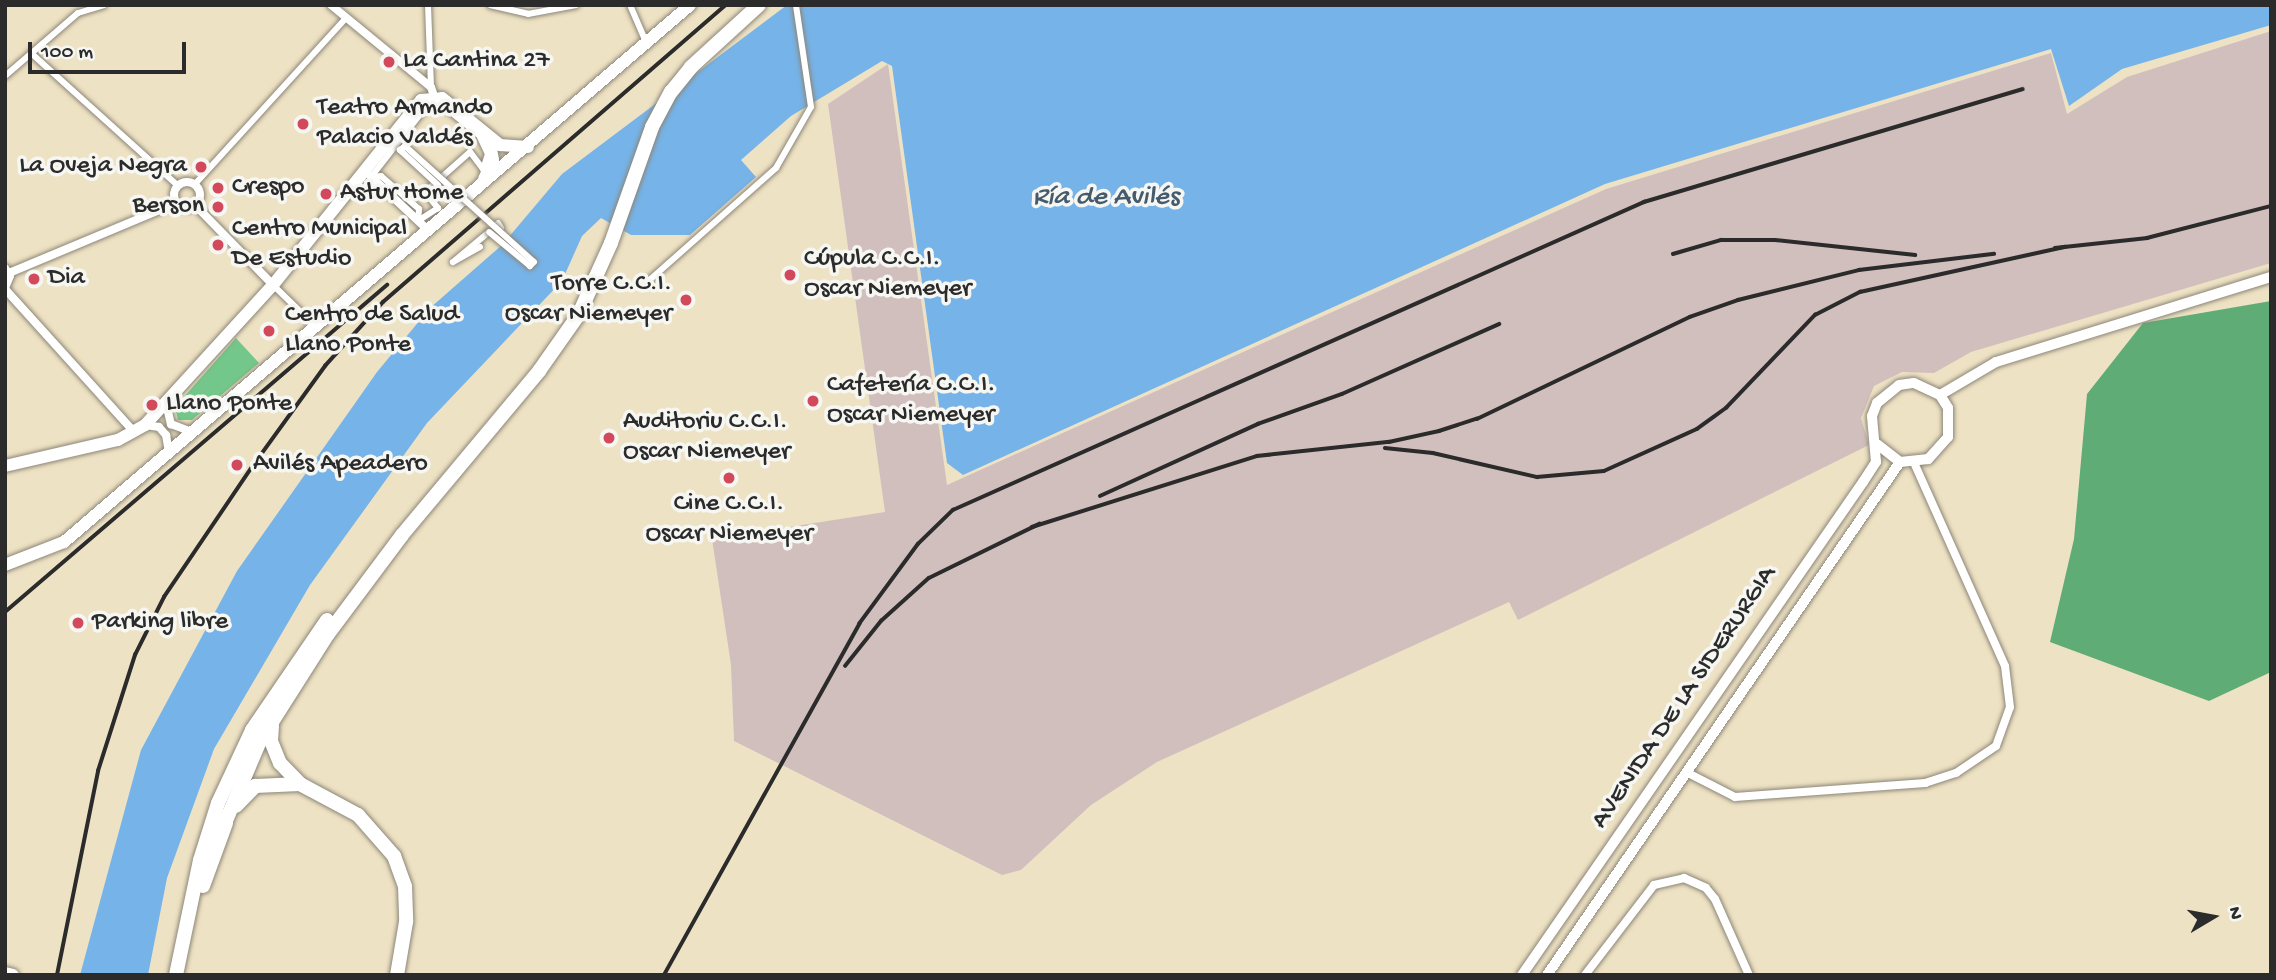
<!DOCTYPE html>
<html>
<head>
<meta charset="utf-8">
<style>
	body { margin:0 }
	#map { position:relative; width:2276px; height:980px; overflow:hidden; background:#eee2c4; font-family:"Gochi Hand",sans-serif }
	div>[style] { position:absolute }
	.industrial>* { inset:0; background:#d1bfbe }
	.green>* { inset:0; background:#74c78a }
	.forest>* { inset:0; background:#5fac76 }
	.water>* { inset:0; background:#76b3e8 }
	.roads { filter:drop-shadow(0 0 2px #8c8678) drop-shadow(0 0 2px #8c8678) }
	.pedestrian>* { height:6px; margin:-3px; padding:0 3px; transform-origin:3px; border-radius:3px; background:#fff }
	.minor>* { height:8px; margin:-4px; padding:0 4px; transform-origin:4px; border-radius:4px; background:#fff }
	.minor>.ring { margin:-4px; padding:0; box-sizing:content-box; background:none; border:8px solid #fff; border-radius:50% }
	.tertiary>* { height:10px; margin:-5px; padding:0 5px; transform-origin:5px; border-radius:5px; background:#fff }
	.secondary>* { height:12px; margin:-6px; padding:0 6px; transform-origin:6px; border-radius:6px; background:#fff }
	.primary>* { height:12px; margin:-6px; padding:0 6px; transform-origin:6px; border-radius:6px; background:#fff }
	.trunk>* { height:14px; margin:-7px; padding:0 7px; transform-origin:7px; border-radius:7px; background:#fff }
	.rail>* { height:3.5px; margin:-1.75px; padding:0 1.75px; transform-origin:1.75px; border-radius:1.75px; background:#2b2b2b }
	.bridges { filter:drop-shadow(0 0 2px #8c8678) drop-shadow(0 0 2px #8c8678) }
	.pedestrian-bridge>* { height:6px; margin:-3px; padding:0 3px; transform-origin:3px; border-radius:3px; background:#fff }
	.dots>* { width:19px; height:19px; translate:-50% -50%; box-sizing:border-box; border:4px solid #f6f6f2; border-radius:50% }
	span { translate:-50% -50%; white-space:nowrap; text-align:center; line-height:1.15; -webkit-text-stroke:7px #f6f6f2; paint-order:stroke }
	.poi-label { font-size:26px; color:#2b2b2b }
	.left { translate:0 -50%; text-align:left }
	.right { translate:-100% -50%; text-align:right }
	.street-label { font-size:26px; color:#2b2b2b }
	.water-label { font-size:28px; color:#455b6d; font-style:italic }
	.frame { position:absolute; inset:0; border:7px solid #2b2b2b; pointer-events:none }
	.north { position:absolute; left:2178px; top:882px; width:70px; height:70px; -webkit-text-stroke:5px #f6f6f2; paint-order:stroke; rotate:80deg; font-size:19px; font-weight:700; line-height:28px; text-align:center; color:#2b2b2b }
	.north::after { content:''; display:block; margin:auto; width:24px; height:32px; background:#2b2b2b; clip-path:polygon(50% 0,100% 100%,50% 72%,0 100%) }
	.scale { position:absolute; left:28px; top:42px; width:158px; height:32px; box-sizing:border-box; border:4px solid #2b2b2b; border-top:0; padding-left:9px; font-size:21px; line-height:24px; white-space:nowrap; color:#2b2b2b; -webkit-text-stroke:5px #f6f6f2; paint-order:stroke }
</style>
</head>
<body>
<div id="map">
	<div class="industrial">
		<div style="clip-path:polygon(2271px 31px,2271px 263px,1971px 352px,1934px 373px,1902px 372px,1874px 386px,1861px 418px,1869px 445px,1518px 620px,1509px 602px,1157px 762px,1091px 805px,1021px 870px,1002px 875px,734px 741px,731px 665px,712px 539px,885px 512px,828px 104px,888px 64px,947px 485px,1606px 189px,2051px 53px,2067px 114px,2127px 77px)"></div>
	</div>
	<div class="green">
		<div style="clip-path:polygon(236px 338px,259px 363px,192px 420px,178px 420px,175px 407px)"></div>
	</div>
	<div class="forest">
		<div style="clip-path:polygon(2271px 301px,2271px 672px,2209px 701px,2050px 642px,2074px 539px,2087px 394px,2143px 323px)"></div>
	</div>
	<div class="water">
		<div style="clip-path:polygon(787px 5px,2271px 5px,2271px 25px,2122px 69px,2069px 106px,2051px 49px,1605px 184px,963px 475px,947px 463px,892px 66px,882px 61px,791px 116px,741px 160px,756px 177px,690px 235px,631px 235px,601px 218px,582px 236px,562px 281px,427px 423px,310px 585px,214px 749px,167px 878px,148px 975px,80px 975px,141px 750px,237px 571px,377px 372px,430px 308px,502px 245px,562px 174px)"></div>
	</div>
	<div class="roads">
		<div class="pedestrian">
			<div style="left:428px;top:5px;width:82px;rotate:87.9deg"></div>
			<div style="left:490px;top:5px;width:39px;rotate:13deg"></div>
			<div style="left:528px;top:14px;width:49px;rotate:-10.6deg"></div>
			<div style="left:630px;top:5px;width:40px;rotate:66.6deg"></div>
			<div style="left:31px;top:53px;width:197px;rotate:42.1deg"></div>
			<div style="left:5px;top:76px;width:96px;rotate:-40.8deg"></div>
			<div style="left:78px;top:13px;width:27px;rotate:-17deg"></div>
			<div style="left:433px;top:106px;width:14px;rotate:12deg"></div>
			<div style="left:447px;top:109px;width:41px;rotate:39.1deg"></div>
			<div style="left:479px;top:135px;width:21px;rotate:65deg"></div>
			<div style="left:488px;top:154px;width:16px;rotate:108deg"></div>
			<div style="left:483px;top:169px;width:21px;rotate:-127deg"></div>
			<div style="left:470px;top:152px;width:60px;rotate:138.4deg"></div>
			<div style="left:425px;top:192px;width:21px;rotate:51deg"></div>
			<div style="left:438px;top:208px;width:24px;rotate:147deg"></div>
			<div style="left:418px;top:221px;width:12px;rotate:-85deg"></div>
			<div style="left:419px;top:209px;width:50px;rotate:-139deg"></div>
			<div style="left:381px;top:176px;width:10px;rotate:174deg"></div>
			<div style="left:371px;top:177px;width:83px;rotate:-51.9deg"></div>
			<div style="left:422px;top:112px;width:13px;rotate:-29deg"></div>
			<div style="left:195px;top:184px;width:223px;rotate:-47.7deg"></div>
			<div style="left:498px;top:223px;width:6px;rotate:59deg"></div>
			<div style="left:480px;top:247px;width:31px;rotate:151deg"></div>
			<div style="left:453px;top:262px;width:47px;rotate:-39.8deg"></div>
			<div style="left:645px;top:284px;width:175px;rotate:-41.5deg"></div>
			<div style="left:776px;top:168px;width:70px;rotate:-60.2deg"></div>
			<div style="left:811px;top:107px;width:103px;rotate:-98.4deg"></div>
			<div style="left:273px;top:285px;width:59px;rotate:44.3deg"></div>
		</div>
		<div class="minor">
			<div style="left:331px;top:5px;width:129px;rotate:39.4deg"></div>
			<div style="left:431px;top:87px;width:9px;rotate:72deg"></div>
			<div style="left:364px;top:170px;width:88px;rotate:43.2deg"></div>
			<div class="ring" style="left:174px;top:182px;width:18px;height:18px"></div>
			<div style="left:195px;top:205px;width:112px;rotate:45.7deg"></div>
			<div style="left:5px;top:268px;width:9px;rotate:58deg"></div>
			<div style="left:10px;top:276px;width:13px;rotate:113deg"></div>
			<div style="left:9px;top:273px;width:181px;rotate:-22.7deg"></div>
			<div style="left:5px;top:289px;width:193px;rotate:47.9deg"></div>
			<div style="left:166px;top:403px;width:22px;rotate:77deg"></div>
			<div style="left:171px;top:424px;width:22px;rotate:21deg"></div>
			<div style="left:146px;top:425px;width:13px;rotate:9deg"></div>
			<div style="left:159px;top:427px;width:11px;rotate:49deg"></div>
			<div style="left:166px;top:435px;width:17px;rotate:80deg"></div>
			<div style="left:1686px;top:772px;width:55px;rotate:27deg"></div>
			<div style="left:1735px;top:797px;width:191px;rotate:-4.2deg"></div>
			<div style="left:1925px;top:783px;width:33px;rotate:-18deg"></div>
			<div style="left:1956px;top:773px;width:48px;rotate:-34deg"></div>
			<div style="left:1996px;top:746px;width:41px;rotate:-70.3deg"></div>
			<div style="left:2010px;top:707px;width:41px;rotate:-97deg"></div>
			<div style="left:2005px;top:666px;width:222px;rotate:-114.1deg"></div>
			<div style="left:1585px;top:975px;width:113px;rotate:-52.5deg"></div>
			<div style="left:1654px;top:885px;width:31px;rotate:-13deg"></div>
			<div style="left:1684px;top:878px;width:24px;rotate:24deg"></div>
			<div style="left:1706px;top:888px;width:14px;rotate:51deg"></div>
			<div style="left:1715px;top:899px;width:83px;rotate:65.9deg"></div>
		</div>
		<div class="tertiary">
			<div style="left:1940px;top:395px;width:65px;rotate:-30.5deg"></div>
			<div style="left:1996px;top:362px;width:288px;rotate:-17.2deg"></div>
			<div style="left:1522px;top:975px;width:599px;rotate:-55.33deg"></div>
			<div style="left:1863px;top:482px;width:24px;rotate:-57deg"></div>
			<div style="left:1876px;top:462px;width:46px;rotate:-95deg"></div>
			<div style="left:1872px;top:416px;width:14px;rotate:-69deg"></div>
			<div style="left:1877px;top:403px;width:28px;rotate:-39deg"></div>
			<div style="left:1899px;top:385px;width:15px;rotate:-8deg"></div>
			<div style="left:1914px;top:383px;width:29px;rotate:25deg"></div>
			<div style="left:1940px;top:395px;width:15px;rotate:58deg"></div>
			<div style="left:1948px;top:408px;width:29px;rotate:90deg"></div>
			<div style="left:1948px;top:437px;width:30px;rotate:132deg"></div>
			<div style="left:1928px;top:459px;width:28px;rotate:174deg"></div>
			<div style="left:1900px;top:462px;width:29px;rotate:-142deg"></div>
			<div style="left:1547px;top:975px;width:623px;rotate:-55.47deg"></div>
		</div>
		<div class="secondary">
			<div style="left:5px;top:973px;width:8px;rotate:14deg"></div>
		</div>
		<div class="primary">
			<div style="left:484px;top:179px;width:21px;rotate:-65deg"></div>
			<div style="left:493px;top:160px;width:23px;rotate:-100deg"></div>
			<div style="left:5px;top:466px;width:116px;rotate:-13deg"></div>
			<div style="left:118px;top:440px;width:31px;rotate:-29deg"></div>
			<div style="left:145px;top:425px;width:190px;rotate:-47.6deg"></div>
			<div style="left:273px;top:285px;width:237px;rotate:-51.3deg"></div>
			<div style="left:421px;top:100px;width:21px;rotate:-5deg"></div>
			<div style="left:442px;top:98px;width:75px;rotate:39deg"></div>
			<div style="left:500px;top:145px;width:28px;rotate:4deg"></div>
			<div style="left:5px;top:565px;width:63px;rotate:-21.3deg"></div>
			<div style="left:64px;top:542px;width:825px;rotate:-40.62deg"></div>
		</div>
		<div class="trunk">
			<div style="left:272px;top:726px;width:15px;rotate:94deg"></div>
			<div style="left:271px;top:741px;width:24px;rotate:68deg"></div>
			<div style="left:280px;top:763px;width:29px;rotate:46deg"></div>
			<div style="left:300px;top:784px;width:66px;rotate:28.1deg"></div>
			<div style="left:358px;top:815px;width:55px;rotate:48.7deg"></div>
			<div style="left:394px;top:856px;width:32px;rotate:70deg"></div>
			<div style="left:405px;top:886px;width:36px;rotate:88deg"></div>
			<div style="left:406px;top:922px;width:54px;rotate:99.6deg"></div>
			<div style="left:236px;top:806px;width:28px;rotate:-46deg"></div>
			<div style="left:255px;top:786px;width:45px;rotate:-2.5deg"></div>
			<div style="left:222px;top:830px;width:97px;rotate:-66.9deg"></div>
			<div style="left:260px;top:741px;width:127px;rotate:-57.6deg"></div>
			<div style="left:328px;top:634px;width:124px;rotate:-53.2deg"></div>
			<div style="left:402px;top:535px;width:214px;rotate:-50.1deg"></div>
			<div style="left:539px;top:371px;width:70px;rotate:-54.9deg"></div>
			<div style="left:579px;top:314px;width:78px;rotate:-65.7deg"></div>
			<div style="left:611px;top:243px;width:123px;rotate:-70.5deg"></div>
			<div style="left:652px;top:127px;width:40px;rotate:-62deg"></div>
			<div style="left:671px;top:92px;width:32px;rotate:-51deg"></div>
			<div style="left:691px;top:67px;width:92px;rotate:-42.4deg"></div>
			<div style="left:203px;top:886px;width:67px;rotate:-69.9deg"></div>
			<div style="left:176px;top:975px;width:117px;rotate:-78.2deg"></div>
			<div style="left:200px;top:860px;width:60px;rotate:-72.5deg"></div>
			<div style="left:218px;top:803px;width:81px;rotate:-65deg"></div>
			<div style="left:252px;top:730px;width:133px;rotate:-55.7deg"></div>
		</div>
	</div>
	<div class="rail">
		<div style="left:2055px;top:248px;width:93px;rotate:-6.2deg"></div>
		<div style="left:2147px;top:238px;width:128px;rotate:-14.5deg"></div>
		<div style="left:1673px;top:254px;width:50px;rotate:-16.3deg"></div>
		<div style="left:1721px;top:240px;width:54px"></div>
		<div style="left:1775px;top:240px;width:141px;rotate:6.1deg"></div>
		<div style="left:1385px;top:448px;width:48px;rotate:5.9deg"></div>
		<div style="left:1433px;top:453px;width:107px;rotate:13deg"></div>
		<div style="left:1537px;top:477px;width:67px;rotate:-5.1deg"></div>
		<div style="left:1604px;top:471px;width:102px;rotate:-24.3deg"></div>
		<div style="left:1697px;top:429px;width:36px;rotate:-36deg"></div>
		<div style="left:1726px;top:408px;width:129px;rotate:-46.3deg"></div>
		<div style="left:1815px;top:315px;width:51px;rotate:-27.1deg"></div>
		<div style="left:1860px;top:292px;width:210px;rotate:-12.4deg"></div>
		<div style="left:1100px;top:496px;width:174px;rotate:-24.5deg"></div>
		<div style="left:1258px;top:424px;width:89px;rotate:-19.7deg"></div>
		<div style="left:1342px;top:394px;width:172px;rotate:-24deg"></div>
		<div style="left:1032px;top:527px;width:236px;rotate:-17.5deg"></div>
		<div style="left:1257px;top:456px;width:133px;rotate:-6.1deg"></div>
		<div style="left:1389px;top:442px;width:51px;rotate:-12.4deg"></div>
		<div style="left:1439px;top:431px;width:40px;rotate:-18deg"></div>
		<div style="left:1477px;top:419px;width:236px;rotate:-25.6deg"></div>
		<div style="left:1690px;top:317px;width:51px;rotate:-19.5deg"></div>
		<div style="left:1738px;top:300px;width:125px;rotate:-13.9deg"></div>
		<div style="left:1859px;top:270px;width:136px;rotate:-6.8deg"></div>
		<div style="left:5px;top:612px;width:503px;rotate:-40.56deg"></div>
		<div style="left:845px;top:666px;width:58px;rotate:-51.3deg"></div>
		<div style="left:881px;top:621px;width:64px;rotate:-41.9deg"></div>
		<div style="left:929px;top:578px;width:123px;rotate:-26.1deg"></div>
		<div style="left:57px;top:975px;width:208px;rotate:-78.6deg"></div>
		<div style="left:98px;top:771px;width:122px;rotate:-72.3deg"></div>
		<div style="left:135px;top:655px;width:65px;rotate:-63.4deg"></div>
		<div style="left:164px;top:597px;width:157px;rotate:-55.9deg"></div>
		<div style="left:252px;top:467px;width:125px;rotate:-54.1deg"></div>
		<div style="left:325px;top:366px;width:86px;rotate:-47.8deg"></div>
		<div style="left:383px;top:302px;width:454px;rotate:-40.9deg"></div>
		<div style="left:664px;top:975px;width:402px;rotate:-60.9deg"></div>
		<div style="left:859px;top:624px;width:99px;rotate:-53.6deg"></div>
		<div style="left:918px;top:544px;width:49px;rotate:-44.2deg"></div>
		<div style="left:953px;top:510px;width:757px;rotate:-24.02deg"></div>
		<div style="left:1644px;top:202px;width:395px;rotate:-16.6deg"></div>
	</div>
	<div class="bridges">
		<div class="pedestrian-bridge">
			<div style="left:438px;top:185px;width:52px;rotate:-137.4deg"></div>
			<div style="left:400px;top:150px;width:6px;rotate:-39deg"></div>
			<div style="left:405px;top:146px;width:173px;rotate:42deg"></div>
			<div style="left:534px;top:262px;width:6px;rotate:135deg"></div>
			<div style="left:530px;top:266px;width:53px;rotate:-140.3deg"></div>
		</div>
	</div>
	<div class="dots">
		<div style="left:389px;top:62px;background:#d1495b"></div>
		<div style="left:303px;top:124px;background:#d1495b"></div>
		<div style="left:201px;top:167px;background:#d1495b"></div>
		<div style="left:218px;top:188px;background:#d1495b"></div>
		<div style="left:326px;top:194px;background:#d1495b"></div>
		<div style="left:218px;top:207px;background:#d1495b"></div>
		<div style="left:218px;top:245px;background:#d1495b"></div>
		<div style="left:790px;top:275px;background:#d1495b"></div>
		<div style="left:34px;top:279px;background:#d1495b"></div>
		<div style="left:686px;top:300px;background:#d1495b"></div>
		<div style="left:269px;top:331px;background:#d1495b"></div>
		<div style="left:813px;top:401px;background:#d1495b"></div>
		<div style="left:152px;top:405px;background:#d1495b"></div>
		<div style="left:609px;top:438px;background:#d1495b"></div>
		<div style="left:237px;top:465px;background:#d1495b"></div>
		<div style="left:729px;top:478px;background:#d1495b"></div>
		<div style="left:78px;top:623px;background:#d1495b"></div>
	</div>
	<div class="poi-label">
		<span class="left" style="left:403px;top:62px">La Cantina 27</span>
		<span class="left" style="left:317px;top:124px">Teatro Armando<br>Palacio Valdés</span>
		<span class="right" style="left:187px;top:167px">La Oveja Negra</span>
		<span class="left" style="left:232px;top:188px">Crespo</span>
		<span class="left" style="left:340px;top:194px">Astur Home</span>
		<span class="right" style="left:204px;top:207px">Berson</span>
		<span class="left" style="left:232px;top:245px">Centro Municipal<br>De Estudio</span>
		<span class="left" style="left:804px;top:275px">Cúpula C.C.I.<br>Oscar Niemeyer</span>
		<span class="left" style="left:48px;top:279px">Dia</span>
		<span class="right" style="left:672px;top:300px">Torre C.C.I.<br>Oscar Niemeyer</span>
		<span class="left" style="left:285px;top:331px">Centro de Salud<br>Llano Ponte</span>
		<span class="left" style="left:827px;top:401px">Cafetería C.C.I.<br>Oscar Niemeyer</span>
		<span class="left" style="left:166px;top:405px">Llano Ponte</span>
		<span class="left" style="left:623px;top:438px">Auditoriu C.C.I.<br>Oscar Niemeyer</span>
		<span class="left" style="left:253px;top:465px">Avilés Apeadero</span>
		<span style="left:729px;top:520px">Cine C.C.I.<br>Oscar Niemeyer</span>
		<span class="left" style="left:92px;top:623px">Parking libre</span>
	</div>
	<div class="street-label">
		<span style="left:1685px;top:698px;rotate:-56deg">AVENIDA DE LA SIDERURGIA</span>
	</div>
	<div class="water-label">
		<span style="left:1106px;top:198px">Ría de Avilés</span>
	</div>
	<div class="frame"></div>
	<div class="north">N</div>
	<div class="scale">100 m</div>
</div>
</body>
</html>
